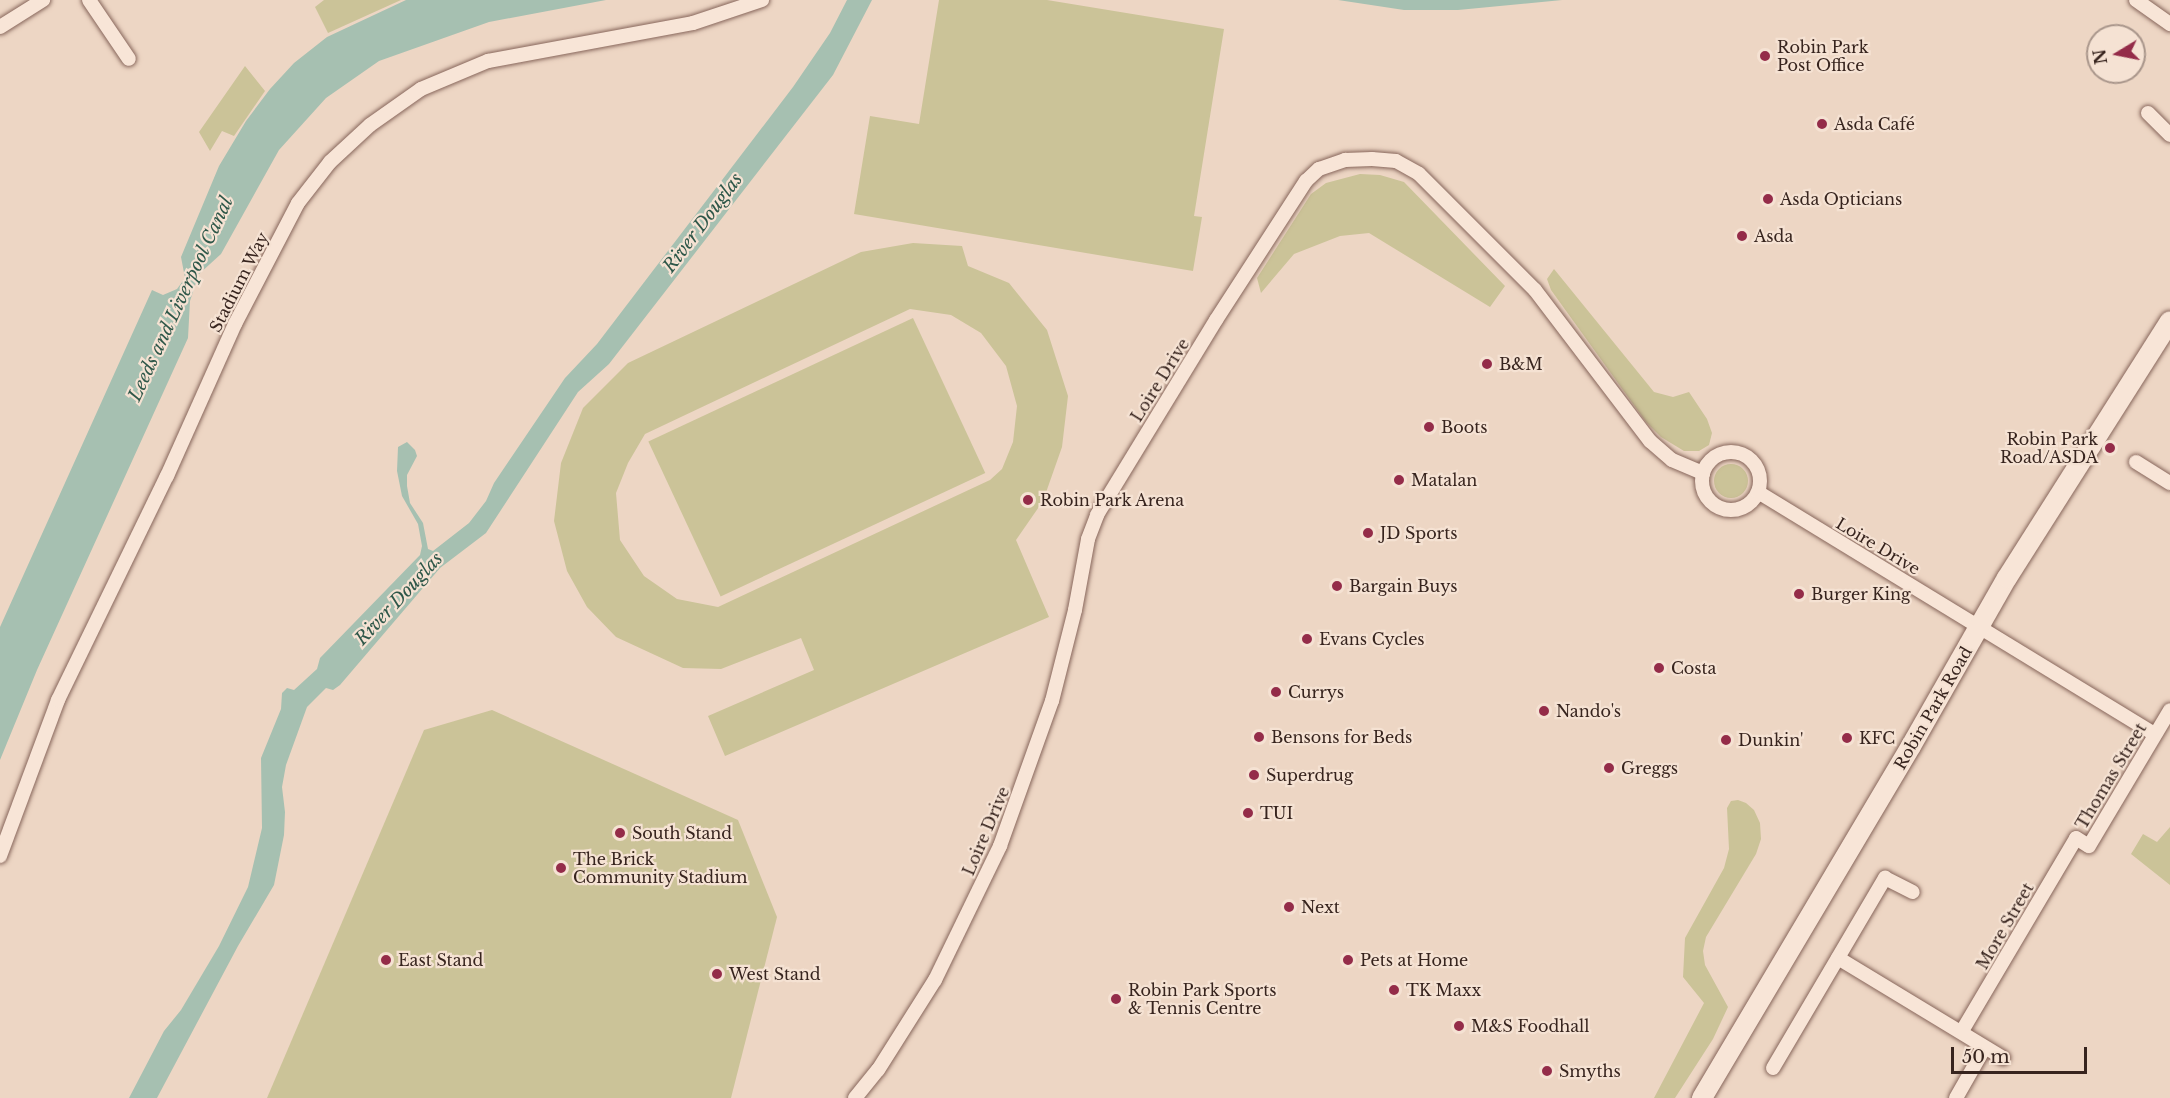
<!DOCTYPE html>
<html>
<head>
<meta charset="utf-8">
<style>
	body { margin:0 }
	#map { position:relative; width:2170px; height:1098px; overflow:hidden; background:#edd6c4; font-family:"Libre Baskerville",serif }
	div>[style] { position:absolute }
	.green>* { inset:0; background:#cbc398; transform-origin:0 0 }
	.round { border-radius:50% }
	.water>* { inset:0; background:#a6c0b1 }
	.roads { filter:drop-shadow(0 0 2px #87665b) drop-shadow(0 0 2px #87665b) }
	.street>* { height:14px; margin:-7px; padding:0 7px; transform-origin:7px; border-radius:7px; background:#f8e5d7 }
	.street>.ring { margin:-7px; padding:0; box-sizing:content-box; background:none; border:14px solid #f8e5d7; border-radius:50% }
	.secondary>* { height:20px; margin:-10px; padding:0 10px; transform-origin:10px; border-radius:10px; background:#f8e5d7 }
	.dots>* { width:16px; height:16px; translate:-50% -50%; box-sizing:border-box; border:3px solid #f5e2d3; border-radius:50% }
	span { translate:-50% -50%; white-space:nowrap; text-align:center; line-height:1.15; -webkit-text-stroke:4.5px #f5e2d3; paint-order:stroke }
	.poi-label { font-size:16px; color:#37241e }
	.left { translate:0 -50%; text-align:left }
	.right { translate:-100% -50%; text-align:right }
	.street-label { font-size:16px; color:#37241e }
	.water-label { font-size:18px; color:#2e5749; font-style:italic }
	.north { position:absolute; left:2086px; top:24px; width:60px; height:60px; box-sizing:border-box; background:#f5e2d3; border:2px solid #a9968b; border-radius:50%; rotate:260deg; font-size:16px; font-weight:700; line-height:24px; text-align:center; color:#37241e }
	.north::after { content:''; display:block; margin:auto; width:21px; height:27px; background:#942c49; clip-path:polygon(50% 0,100% 100%,50% 72%,0 100%) }
	.scale { position:absolute; left:1951px; top:1047px; width:136px; height:27px; box-sizing:border-box; border:3px solid #37241e; border-top:0; padding-left:8px; font-size:18px; line-height:21px; white-space:nowrap; color:#37241e; -webkit-text-stroke:4px #f5e2d3; paint-order:stroke }
</style>
</head>
<body>
<div id="map">
	<div class="green">
		<div style="clip-path:polygon(324px 0,401px 0,328px 33px,315px 7px)"></div>
		<div style="clip-path:polygon(939px 0,1047px 0,1224px 29px,1194px 216px,1202px 217px,1193px 271px,854px 214px,870px 116px,919px 124px)"></div>
		<div style="clip-path:polygon(245px 66px,265px 91px,234px 136px,222px 131px,210px 151px,199px 132px)"></div>
		<div style="clip-path:polygon(1360px 174px,1380px 175px,1404px 182px,1505px 286px,1490px 307px,1369px 233px,1340px 236px,1294px 254px,1261px 293px,1257px 278px,1311px 194px,1326px 183px)"></div>
		<div style="clip-path:polygon(evenodd,913px 243px,962px 246px,968px 266px,1009px 283px,1047px 330px,1068px 396px,1062px 447px,1043px 501px,1016px 540px,1049px 617px,725px 756px,708px 716px,814px 670px,801px 638px,721px 669px,683px 668px,616px 637px,587px 607px,567px 571px,554px 521px,561px 463px,583px 408px,628px 363px,861px 252px,913px 243px,910px 309px,951px 315px,981px 333px,1006px 366px,1017px 406px,1013px 442px,1002px 469px,990px 480px,718px 607px,677px 599px,644px 576px,620px 540px,616px 493px,628px 463px,645px 434px,910px 309px)"></div>
		<div style="clip-path:polygon(1554px 269px,1654px 392px,1673px 397px,1689px 392px,1707px 419px,1712px 433px,1709px 445px,1699px 451px,1684px 451px,1661px 437px,1646px 422px,1551px 290px,1547px 279px)"></div>
		<div style="left:913px;top:318px;width:171px;height:292px;rotate:65deg"></div>
		<div class="round" style="left:1714px;top:464px;width:34px;height:34px"></div>
		<div style="clip-path:polygon(492px 710px,738px 820px,777px 917px,731px 1098px,267px 1098px,424px 730px)"></div>
		<div style="clip-path:polygon(1738px 800px,1746px 803px,1754px 810px,1760px 823px,1761px 839px,1756px 854px,1706px 937px,1703px 951px,1705px 965px,1728px 1007px,1713px 1039px,1675px 1098px,1654px 1098px,1704px 1003px,1683px 977px,1685px 938px,1724px 868px,1729px 849px,1727px 808px,1731px 801px)"></div>
		<div style="clip-path:polygon(2170px 827px,2170px 885px,2131px 854px,2143px 834px,2157px 842px)"></div>
	</div>
	<div class="water">
		<div style="clip-path:polygon(406px 0,606px 0,489px 22px,379px 61px,326px 98px,279px 150px,221px 254px,199px 274px,190px 301px,188px 338px,37px 670px,0 760px,0 627px,152px 290px,163px 295px,177px 289px,185px 278px,181px 257px,219px 166px,246px 121px,270px 89px,294px 63px,327px 37px)"></div>
		<div style="clip-path:polygon(847px 0,872px 0,833px 75px,609px 364px,578px 392px,486px 533px,440px 568px,340px 685px,333px 690px,326px 688px,307px 707px,286px 765px,282px 787px,285px 812px,284px 835px,274px 885px,238px 946px,157px 1098px,129px 1098px,164px 1031px,181px 1010px,219px 946px,248px 887px,262px 828px,261px 758px,281px 709px,282px 693px,287px 688px,294px 690px,317px 669px,320px 658px,420px 555px,422px 546px,418px 524px,402px 496px,397px 471px,398px 447px,407px 442px,415px 450px,417px 456px,407px 475px,407px 486px,410px 503px,423px 523px,428px 549px,433px 551px,469px 523px,486px 501px,494px 483px,565px 378px,597px 344px,793px 87px,830px 33px)"></div>
		<div style="clip-path:polygon(1338px 0,1562px 0,1458px 10px,1404px 10px)"></div>
	</div>
	<div class="roads">
		<div class="street">
			<div style="left:89px;top:0;width:71px;rotate:55.9deg"></div>
			<div style="left:2136px;top:0;width:42px;rotate:35.2deg"></div>
			<div style="left:0;top:27px;width:51px;rotate:-32.1deg"></div>
			<div style="left:2148px;top:113px;width:31px;rotate:45deg"></div>
			<div class="ring" style="left:1702px;top:452px;width:44px;height:44px"></div>
			<div style="left:2136px;top:462px;width:40px;rotate:32deg"></div>
			<div style="left:1758px;top:492px;width:465px;rotate:31.4deg"></div>
			<div style="left:0;top:856px;width:166px;rotate:-69.6deg"></div>
			<div style="left:58px;top:700px;width:249px;rotate:-64.1deg"></div>
			<div style="left:167px;top:476px;width:167px;rotate:-65.9deg"></div>
			<div style="left:235px;top:324px;width:136px;rotate:-62.5deg"></div>
			<div style="left:298px;top:203px;width:52px;rotate:-52deg"></div>
			<div style="left:330px;top:162px;width:54px;rotate:-42.8deg"></div>
			<div style="left:370px;top:125px;width:62px;rotate:-35.2deg"></div>
			<div style="left:421px;top:89px;width:73px;rotate:-22.7deg"></div>
			<div style="left:488px;top:61px;width:208px;rotate:-10.5deg"></div>
			<div style="left:693px;top:23px;width:73px;rotate:-18.4deg"></div>
			<div style="left:1838px;top:958px;width:193px;rotate:31.2deg"></div>
			<div style="left:1962px;top:1031px;width:224px;rotate:-59.4deg"></div>
			<div style="left:2076px;top:838px;width:15px;rotate:32deg"></div>
			<div style="left:2089px;top:846px;width:158px;rotate:-59.2deg"></div>
			<div style="left:1773px;top:1068px;width:221px;rotate:-59.5deg"></div>
			<div style="left:1885px;top:878px;width:31px;rotate:27deg"></div>
			<div style="left:855px;top:1098px;width:36px;rotate:-51deg"></div>
			<div style="left:878px;top:1070px;width:107px;rotate:-57.7deg"></div>
			<div style="left:935px;top:980px;width:149px;rotate:-64.1deg"></div>
			<div style="left:1000px;top:846px;width:154px;rotate:-70.3deg"></div>
			<div style="left:1052px;top:701px;width:94px;rotate:-75.8deg"></div>
			<div style="left:1075px;top:610px;width:72px;rotate:-79.6deg"></div>
			<div style="left:1088px;top:539px;width:26px;rotate:-69deg"></div>
			<div style="left:1097px;top:515px;width:228px;rotate:-58.6deg"></div>
			<div style="left:1216px;top:320px;width:166px;rotate:-57.1deg"></div>
			<div style="left:1306px;top:181px;width:18px;rotate:-43deg"></div>
			<div style="left:1319px;top:169px;width:28px;rotate:-19deg"></div>
			<div style="left:1345px;top:160px;width:27px;rotate:-2deg"></div>
			<div style="left:1372px;top:159px;width:24px;rotate:5deg"></div>
			<div style="left:1396px;top:161px;width:26px;rotate:29deg"></div>
			<div style="left:1419px;top:174px;width:164px;rotate:45deg"></div>
			<div style="left:1535px;top:290px;width:190px;rotate:52.7deg"></div>
			<div style="left:1650px;top:441px;width:29px;rotate:41deg"></div>
			<div style="left:1672px;top:460px;width:34px;rotate:23deg"></div>
			<div style="left:1956px;top:1098px;width:56px;rotate:-60.3deg"></div>
		</div>
		<div class="secondary">
			<div style="left:1702px;top:1098px;width:409px;rotate:-59.3deg"></div>
			<div style="left:1911px;top:746px;width:193px;rotate:-60.3deg"></div>
			<div style="left:2007px;top:578px;width:304px;rotate:-57.6deg"></div>
		</div>
	</div>
	<div class="dots">
		<div style="left:1765px;top:56px;background:#942c49"></div>
		<div style="left:1822px;top:124px;background:#942c49"></div>
		<div style="left:1768px;top:199px;background:#942c49"></div>
		<div style="left:1742px;top:236px;background:#942c49"></div>
		<div style="left:1487px;top:364px;background:#942c49"></div>
		<div style="left:1429px;top:427px;background:#942c49"></div>
		<div style="left:2110px;top:448px;background:#942c49"></div>
		<div style="left:1399px;top:480px;background:#942c49"></div>
		<div style="left:1028px;top:500px;background:#942c49"></div>
		<div style="left:1368px;top:533px;background:#942c49"></div>
		<div style="left:1337px;top:586px;background:#942c49"></div>
		<div style="left:1799px;top:594px;background:#942c49"></div>
		<div style="left:1307px;top:639px;background:#942c49"></div>
		<div style="left:1659px;top:668px;background:#942c49"></div>
		<div style="left:1276px;top:692px;background:#942c49"></div>
		<div style="left:1544px;top:711px;background:#942c49"></div>
		<div style="left:1259px;top:737px;background:#942c49"></div>
		<div style="left:1847px;top:738px;background:#942c49"></div>
		<div style="left:1726px;top:740px;background:#942c49"></div>
		<div style="left:1609px;top:768px;background:#942c49"></div>
		<div style="left:1254px;top:775px;background:#942c49"></div>
		<div style="left:1248px;top:813px;background:#942c49"></div>
		<div style="left:620px;top:833px;background:#942c49"></div>
		<div style="left:561px;top:868px;background:#942c49"></div>
		<div style="left:1289px;top:907px;background:#942c49"></div>
		<div style="left:386px;top:960px;background:#942c49"></div>
		<div style="left:1348px;top:960px;background:#942c49"></div>
		<div style="left:717px;top:974px;background:#942c49"></div>
		<div style="left:1394px;top:990px;background:#942c49"></div>
		<div style="left:1116px;top:999px;background:#942c49"></div>
		<div style="left:1459px;top:1026px;background:#942c49"></div>
		<div style="left:1547px;top:1071px;background:#942c49"></div>
	</div>
	<div class="poi-label">
		<span class="left" style="left:1777px;top:56px">Robin Park<br>Post Office</span>
		<span class="left" style="left:1834px;top:124px">Asda Café</span>
		<span class="left" style="left:1780px;top:199px">Asda Opticians</span>
		<span class="left" style="left:1754px;top:236px">Asda</span>
		<span class="left" style="left:1499px;top:364px">B&amp;M</span>
		<span class="left" style="left:1441px;top:427px">Boots</span>
		<span class="right" style="left:2098px;top:448px">Robin Park<br>Road/ASDA</span>
		<span class="left" style="left:1411px;top:480px">Matalan</span>
		<span class="left" style="left:1040px;top:500px">Robin Park Arena</span>
		<span class="left" style="left:1380px;top:533px">JD Sports</span>
		<span class="left" style="left:1349px;top:586px">Bargain Buys</span>
		<span class="left" style="left:1811px;top:594px">Burger King</span>
		<span class="left" style="left:1319px;top:639px">Evans Cycles</span>
		<span class="left" style="left:1671px;top:668px">Costa</span>
		<span class="left" style="left:1288px;top:692px">Currys</span>
		<span class="left" style="left:1556px;top:711px">Nando's</span>
		<span class="left" style="left:1271px;top:737px">Bensons for Beds</span>
		<span class="left" style="left:1859px;top:738px">KFC</span>
		<span class="left" style="left:1738px;top:740px">Dunkin'</span>
		<span class="left" style="left:1621px;top:768px">Greggs</span>
		<span class="left" style="left:1266px;top:775px">Superdrug</span>
		<span class="left" style="left:1260px;top:813px">TUI</span>
		<span class="left" style="left:632px;top:833px">South Stand</span>
		<span class="left" style="left:573px;top:868px">The Brick<br>Community Stadium</span>
		<span class="left" style="left:1301px;top:907px">Next</span>
		<span class="left" style="left:398px;top:960px">East Stand</span>
		<span class="left" style="left:1360px;top:960px">Pets at Home</span>
		<span class="left" style="left:729px;top:974px">West Stand</span>
		<span class="left" style="left:1128px;top:999px">Robin Park Sports<br>&amp; Tennis Centre</span>
		<span class="left" style="left:1406px;top:990px">TK Maxx</span>
		<span class="left" style="left:1471px;top:1026px">M&amp;S Foodhall</span>
		<span class="left" style="left:1559px;top:1071px">Smyths</span>
	</div>
	<div class="street-label">
		<span style="left:239px;top:282px;rotate:-63deg">Stadium Way</span>
		<span style="left:1160px;top:380px;rotate:-58deg">Loire Drive</span>
		<span style="left:1878px;top:546px;rotate:31deg">Loire Drive</span>
		<span style="left:1933px;top:708px;rotate:-60deg">Robin Park Road</span>
		<span style="left:2111px;top:776px;rotate:-59deg">Thomas Street</span>
		<span style="left:986px;top:831px;rotate:-67deg">Loire Drive</span>
		<span style="left:2005px;top:926px;rotate:-60deg">More Street</span>
	</div>
	<div class="water-label">
		<span style="left:703px;top:223px;rotate:-53deg">River Douglas</span>
		<span style="left:181px;top:299px;rotate:-65deg">Leeds and Liverpool Canal</span>
		<span style="left:399px;top:599px;rotate:-47deg">River Douglas</span>
	</div>
	<div class="north">N</div>
	<div class="scale">50 m</div>
</div>
</body>
</html>
